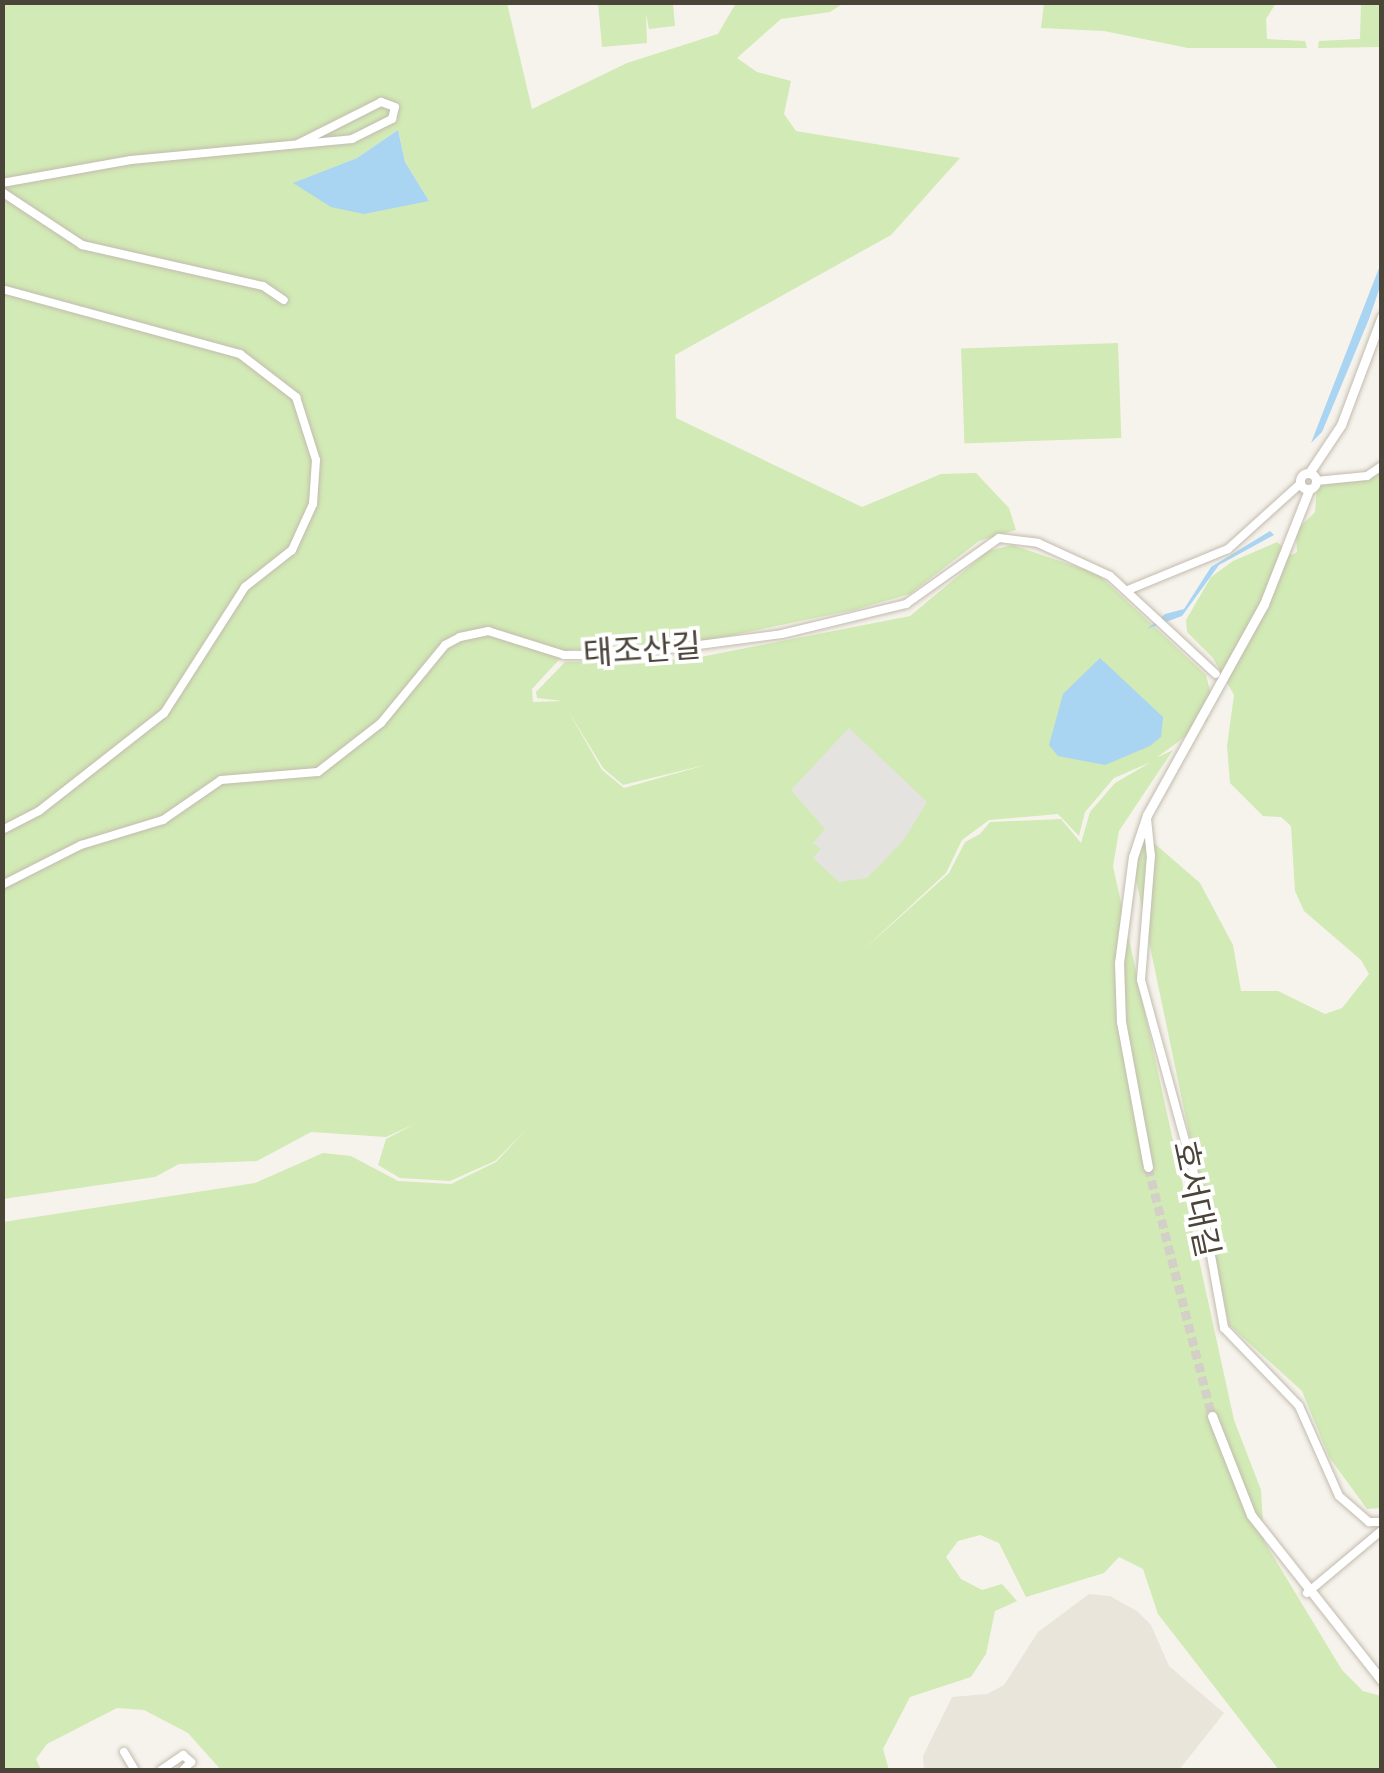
<!DOCTYPE html>
<html>
<head>
<meta charset="utf-8">
<style>
	body { margin:0 }
	#map { position:relative; width:1384px; height:1773px; overflow:hidden; background:#f6f3ec; font-family:Montserrat,"Noto Sans KR",sans-serif }
	div>[style] { position:absolute }
	.residential>* { inset:0; background:#eae5da }
	.green>* { inset:0; background:#d2eab5; transform-origin:0 0 }
	.parking>* { inset:0; background:#e5e3e0 }
	.water>* { inset:0; background:#a9d4f2 }
	.tertiary-tunnel>* { height:9px; margin-top:-4.5px; transform-origin:0; background:repeating-linear-gradient(90deg,#d4d0c8 0 9px,transparent 0 13.5px) }
	.roads { filter:drop-shadow(0 0 2px #c2bbae) drop-shadow(0 0 2px #c2bbae) }
	.minor>* { height:8px; margin:-4px; padding:0 4px; transform-origin:4px; border-radius:4px; background:#fff }
	.tertiary>* { height:9px; margin:-4.5px; padding:0 4.5px; transform-origin:4.5px; border-radius:4.5px; background:#fff }
	.tertiary>.ring { margin:-4.5px; padding:0; box-sizing:content-box; background:none; border:9px solid #fff; border-radius:50% }
	span { translate:-50% -50%; white-space:nowrap; text-align:center; line-height:1.15; -webkit-text-stroke:8px #fff; paint-order:stroke }
	.street-label { font-size:32px; color:#4b4439 }
	.frame { position:absolute; inset:0; border:5px solid #4b4439; pointer-events:none }
</style>
</head>
<body>
<div id="map">
	<div class="residential">
		<div style="clip-path:polygon(1089px 1594px,1110px 1596px,1137px 1611px,1151px 1625px,1169px 1666px,1224px 1713px,1179px 1770px,924px 1770px,923px 1756px,952px 1697px,987px 1694px,1004px 1685px,1038px 1632px)"></div>
	</div>
	<div class="green">
		<div style="clip-path:polygon(evenodd,3px 3px,507px 3px,532px 109px,627px 63px,718px 34px,736px 3px,844px 3px,830px 12px,781px 19px,737px 58px,757px 72px,791px 81px,784px 114px,796px 131px,960px 158px,891px 235px,675px 355px,676px 418px,862px 507px,941px 474px,976px 473px,1009px 508px,1016px 530px,979px 541px,910px 594px,854px 610px,700px 642px,568px 650px,532px 689px,533px 702px,563px 701px,537px 698px,536px 692px,565px 662px,690px 659px,910px 616px,988px 551px,1012px 545px,1098px 574px,1206px 675px,1212px 698px,1207px 721px,1156px 758px,1173px 750px,1119px 831px,1113px 866px,1234px 1420px,1261px 1490px,1264px 1541px,1342px 1670px,1363px 1691px,1381px 1696px,1381px 1770px,1279px 1770px,1158px 1614px,1143px 1569px,1119px 1557px,1104px 1573px,1026px 1597px,999px 1543px,980px 1535px,958px 1541px,946px 1557px,961px 1579px,982px 1590px,1002px 1584px,1017px 1601px,995px 1611px,986px 1654px,971px 1677px,910px 1697px,883px 1749px,889px 1770px,221px 1770px,188px 1733px,144px 1710px,117px 1708px,47px 1744px,36px 1759px,41px 1770px,3px 1770px,3px 1222px,255px 1183px,323px 1153px,351px 1156px,398px 1181px,451px 1184px,496px 1162px,526px 1130px,495px 1161px,450px 1181px,400px 1178px,378px 1165px,386px 1139px,415px 1124px,386px 1137px,311px 1132px,257px 1161px,179px 1164px,155px 1177px,3px 1199px,3px 3px,398px 130px,405px 162px,429px 201px,294px 183px,357px 158px,398px 130px,3px 3px,567px 709px,603px 768px,623px 785px,709px 764px,624px 788px,602px 770px,567px 709px,3px 3px,1151px 762px,1115px 783px,1090px 812px,1081px 843px,1061px 819px,990px 822px,980px 834px,965px 842px,949px 873px,860px 953px,946px 873px,962px 840px,989px 820px,1058px 814px,1079px 836px,1085px 812px,1114px 778px,1151px 762px)"></div>
		<div style="clip-path:polygon(598px 3px,673px 3px,675px 26px,649px 29px,646px 14px,647px 43px,602px 47px)"></div>
		<div style="clip-path:polygon(1044px 3px,1276px 3px,1266px 19px,1267px 39px,1305px 41px,1307px 48px,1188px 48px,1104px 31px,1041px 28px)"></div>
		<div style="clip-path:polygon(1361px 3px,1381px 3px,1381px 47px,1318px 48px,1319px 41px,1360px 39px)"></div>
		<div style="left:1118px;top:343px;width:95px;height:157px;rotate:88deg"></div>
		<div style="clip-path:polygon(1381px 463px,1381px 1508px,1367px 1509px,1329px 1457px,1302px 1391px,1229px 1325px,1133px 865px,1137px 846px,1154px 843px,1200px 883px,1233px 945px,1241px 991px,1278px 991px,1325px 1014px,1342px 1008px,1369px 974px,1361px 960px,1304px 911px,1295px 891px,1291px 826px,1281px 817px,1263px 816px,1230px 783px,1227px 746px,1234px 695px,1213px 658px,1187px 632px,1186px 620px,1211px 577px,1233px 561px,1277px 542px,1292px 555px,1297px 552px,1296px 531px,1315px 512px,1317px 486px,1362px 480px)"></div>
	</div>
	<div class="parking">
		<div style="clip-path:polygon(849px 728px,927px 802px,903px 841px,867px 878px,839px 882px,813px 858px,821px 849px,813px 843px,825px 829px,791px 790px)"></div>
	</div>
	<div class="water">
		<div style="clip-path:polygon(398px 130px,405px 162px,429px 201px,364px 214px,331px 207px,293px 183px,357px 158px)"></div>
		<div style="clip-path:polygon(1381px 263px,1381px 284px,1369px 319px,1322px 432px,1311px 443px)"></div>
		<div style="clip-path:polygon(1270px 531px,1274px 535px,1219px 565px,1182px 616px,1147px 629px,1165px 614px,1184px 609px,1211px 567px)"></div>
		<div style="clip-path:polygon(1100px 658px,1163px 717px,1161px 737px,1150px 746px,1105px 765px,1058px 756px,1049px 745px,1063px 694px)"></div>
	</div>
	<div class="tertiary-tunnel">
		<div style="left:1148px;top:1167px;width:257px;rotate:75.6deg"></div>
	</div>
	<div class="roads">
		<div class="minor">
			<div style="left:2px;top:183px;width:131px;rotate:-10.1deg"></div>
			<div style="left:131px;top:160px;width:222px;rotate:-5.4deg"></div>
			<div style="left:352px;top:139px;width:45px;rotate:-26.6deg"></div>
			<div style="left:392px;top:119px;width:12px;rotate:-76deg"></div>
			<div style="left:395px;top:107px;width:15px;rotate:-160deg"></div>
			<div style="left:381px;top:102px;width:93px;rotate:153.2deg"></div>
			<div style="left:2px;top:192px;width:96px;rotate:33.5deg"></div>
			<div style="left:82px;top:245px;width:186px;rotate:12.8deg"></div>
			<div style="left:263px;top:286px;width:25px;rotate:34deg"></div>
			<div style="left:2px;top:289px;width:247px;rotate:15.3deg"></div>
			<div style="left:240px;top:354px;width:71px;rotate:37.5deg"></div>
			<div style="left:296px;top:397px;width:66px;rotate:72.4deg"></div>
			<div style="left:316px;top:460px;width:44px;rotate:93.9deg"></div>
			<div style="left:313px;top:504px;width:51px;rotate:114.5deg"></div>
			<div style="left:292px;top:550px;width:60px;rotate:141.8deg"></div>
			<div style="left:245px;top:587px;width:150px;rotate:122.7deg"></div>
			<div style="left:164px;top:713px;width:159px;rotate:141.9deg"></div>
			<div style="left:39px;top:811px;width:42px;rotate:152.8deg"></div>
			<div style="left:1316px;top:481px;width:51px;rotate:-5.6deg"></div>
			<div style="left:1367px;top:476px;width:18px;rotate:-34deg"></div>
			<div style="left:1128px;top:590px;width:108px;rotate:-22.3deg"></div>
			<div style="left:1228px;top:549px;width:97px;rotate:-42.1deg"></div>
			<div style="left:1147px;top:819px;width:36px;rotate:84deg"></div>
			<div style="left:1151px;top:855px;width:125px;rotate:94.6deg"></div>
			<div style="left:1141px;top:980px;width:228px;rotate:74.7deg"></div>
			<div style="left:1201px;top:1200px;width:130px;rotate:79.8deg"></div>
			<div style="left:1224px;top:1328px;width:108px;rotate:46.1deg"></div>
			<div style="left:1299px;top:1406px;width:98px;rotate:66deg"></div>
			<div style="left:1339px;top:1496px;width:40px;rotate:41deg"></div>
			<div style="left:1369px;top:1522px;width:13px"></div>
			<div style="left:2px;top:885px;width:89px;rotate:-26.9deg"></div>
			<div style="left:81px;top:845px;width:86px;rotate:-17deg"></div>
			<div style="left:163px;top:820px;width:70px;rotate:-34.6deg"></div>
			<div style="left:221px;top:780px;width:97px;rotate:-4.7deg"></div>
			<div style="left:318px;top:772px;width:80px;rotate:-37.9deg"></div>
			<div style="left:381px;top:723px;width:101px;rotate:-50.6deg"></div>
			<div style="left:445px;top:645px;width:17px;rotate:-28deg"></div>
			<div style="left:460px;top:637px;width:29px;rotate:-12deg"></div>
			<div style="left:488px;top:631px;width:80px;rotate:17.5deg"></div>
			<div style="left:564px;top:655px;width:59px"></div>
			<div style="left:623px;top:655px;width:160px;rotate:-7.5deg"></div>
			<div style="left:782px;top:634px;width:128px;rotate:-13.6deg"></div>
			<div style="left:906px;top:604px;width:114px;rotate:-35.4deg"></div>
			<div style="left:999px;top:538px;width:39px;rotate:7deg"></div>
			<div style="left:1038px;top:543px;width:79px;rotate:24.6deg"></div>
			<div style="left:1110px;top:576px;width:144px;rotate:42.8deg"></div>
			<div style="left:1307px;top:1593px;width:98px;rotate:-40deg"></div>
			<div style="left:124px;top:1752px;width:21px;rotate:59deg"></div>
			<div style="left:161px;top:1770px;width:27px;rotate:-34deg"></div>
			<div style="left:183px;top:1755px;width:11px;rotate:41deg"></div>
			<div style="left:191px;top:1762px;width:11px;rotate:135deg"></div>
		</div>
		<div class="tertiary">
			<div class="ring" style="left:1300px;top:473px;width:7px;height:7px"></div>
			<div style="left:1309px;top:473px;width:58px;rotate:-56.3deg"></div>
			<div style="left:1341px;top:425px;width:116px;rotate:-69.4deg"></div>
			<div style="left:1148px;top:1167px;width:147px;rotate:-100.5deg"></div>
			<div style="left:1121px;top:1022px;width:59px;rotate:-91.9deg"></div>
			<div style="left:1119px;top:963px;width:107px;rotate:-82.5deg"></div>
			<div style="left:1133px;top:857px;width:44px;rotate:-71.6deg"></div>
			<div style="left:1147px;top:815px;width:241px;rotate:-61deg"></div>
			<div style="left:1264px;top:604px;width:123px;rotate:-68.5deg"></div>
			<div style="left:1212px;top:1416px;width:106px;rotate:68.5deg"></div>
			<div style="left:1251px;top:1515px;width:211px;rotate:51.7deg"></div>
		</div>
	</div>
	<div class="street-label">
		<span style="left:642px;top:650px;rotate:-4deg">태조산길</span>
		<span style="left:1196px;top:1199px;rotate:78deg">호서대길</span>
	</div>
	<div class="frame"></div>
</div>
</body>
</html>
